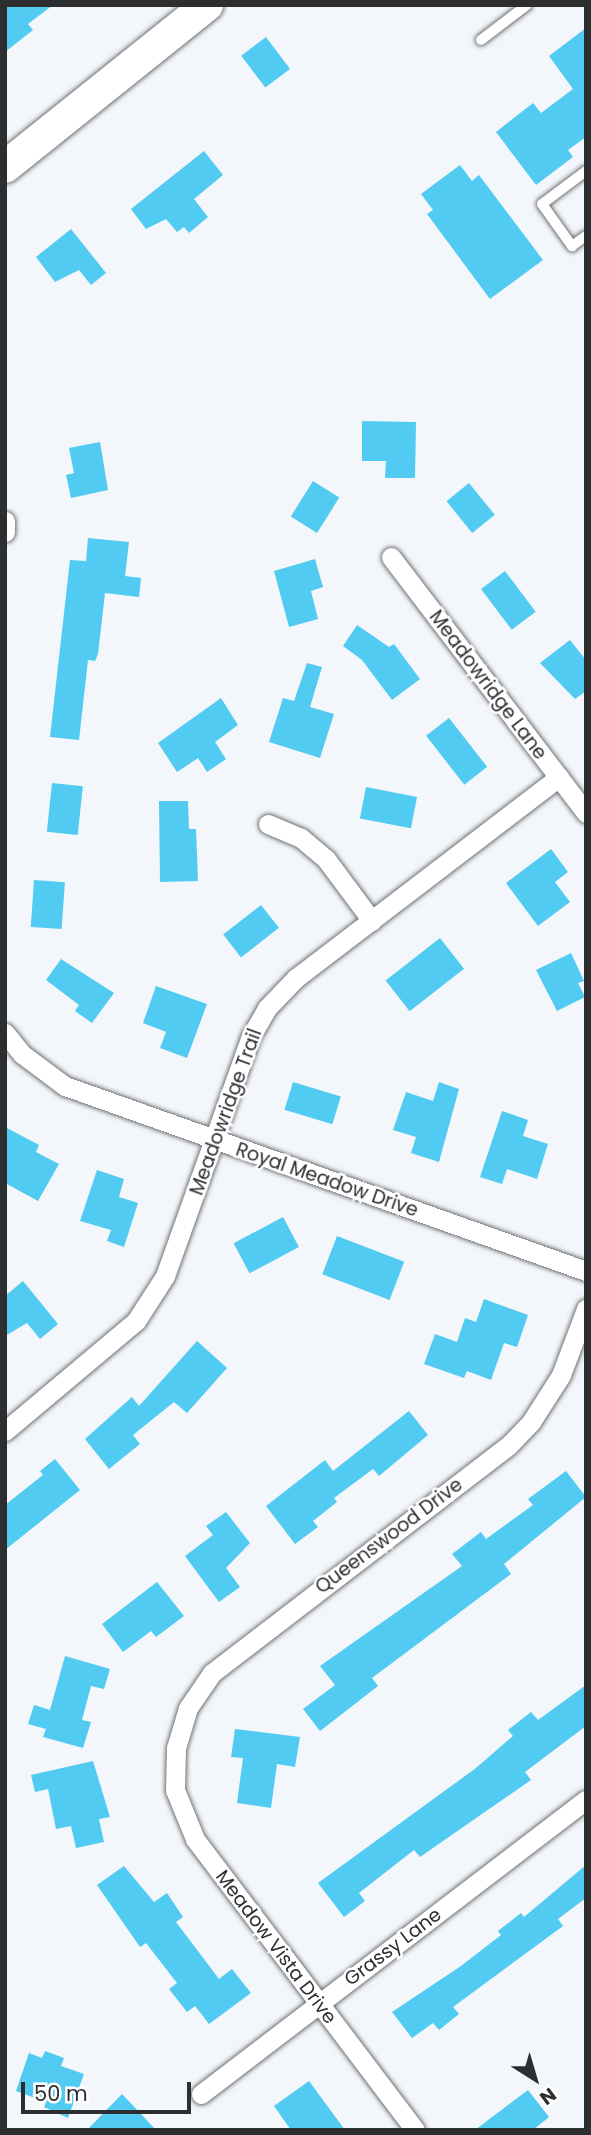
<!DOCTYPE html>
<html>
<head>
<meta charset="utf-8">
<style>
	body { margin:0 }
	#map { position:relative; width:591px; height:2135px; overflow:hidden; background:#f3f6fa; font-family:Poppins,sans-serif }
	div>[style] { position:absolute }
	.building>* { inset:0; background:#51cbf1; transform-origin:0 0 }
	.roads { filter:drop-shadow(0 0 2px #707275) drop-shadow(0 0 2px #707275) }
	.lane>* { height:10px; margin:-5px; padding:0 5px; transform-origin:5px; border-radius:5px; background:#fff }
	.street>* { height:19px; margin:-9.5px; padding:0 9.5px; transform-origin:9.5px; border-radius:9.5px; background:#fff }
	.primary>* { height:32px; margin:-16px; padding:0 16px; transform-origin:16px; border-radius:16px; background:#fff }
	span { translate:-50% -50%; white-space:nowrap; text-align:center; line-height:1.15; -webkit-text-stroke:5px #fff; paint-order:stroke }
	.street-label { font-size:19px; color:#2d2e30 }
	.frame { position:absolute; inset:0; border:7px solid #2d2e30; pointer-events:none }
	.north { position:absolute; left:500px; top:2044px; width:70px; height:70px; -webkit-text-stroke:5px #fff; paint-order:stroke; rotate:143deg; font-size:19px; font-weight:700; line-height:28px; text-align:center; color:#2d2e30 }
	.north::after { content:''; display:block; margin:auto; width:24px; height:32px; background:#2d2e30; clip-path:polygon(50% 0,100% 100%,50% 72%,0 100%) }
	.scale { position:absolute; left:21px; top:2082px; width:170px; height:32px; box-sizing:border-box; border:4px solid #2d2e30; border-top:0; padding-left:9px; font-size:21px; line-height:24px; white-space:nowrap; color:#2d2e30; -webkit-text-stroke:5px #fff; paint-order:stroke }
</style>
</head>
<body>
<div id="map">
	<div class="building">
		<div style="clip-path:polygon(5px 5px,53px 5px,28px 24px,33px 30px,5px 52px)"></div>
		<div style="clip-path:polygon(586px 28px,586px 137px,568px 150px,573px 157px,536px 185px,496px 132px,533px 103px,541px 113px,573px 89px,549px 56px)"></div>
		<div style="left:266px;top:37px;width:40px;height:31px;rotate:53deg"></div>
		<div style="clip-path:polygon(204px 151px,223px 175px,194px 199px,208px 217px,189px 233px,184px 227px,177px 232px,166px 219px,146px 229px,131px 209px)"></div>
		<div style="clip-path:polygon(460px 165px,472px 181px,479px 175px,543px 260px,490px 299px,427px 214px,433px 210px,421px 194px)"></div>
		<div style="clip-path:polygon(71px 229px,106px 273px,91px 285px,79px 270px,55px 282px,36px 257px)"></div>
		<div style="clip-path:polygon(362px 421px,416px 422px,415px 478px,385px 478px,386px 461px,362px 461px)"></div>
		<div style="clip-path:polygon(100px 442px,108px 490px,71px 498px,66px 475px,74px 473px,69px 448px)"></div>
		<div style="left:313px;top:481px;width:31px;height:42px;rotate:32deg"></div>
		<div style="left:469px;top:483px;width:41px;height:29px;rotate:51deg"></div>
		<div style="clip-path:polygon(88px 538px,129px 542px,125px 576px,141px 578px,139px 597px,105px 593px,98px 654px,95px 661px,88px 660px,79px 740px,50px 737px,70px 560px,86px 561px)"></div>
		<div style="clip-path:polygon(315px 559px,323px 587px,311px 591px,318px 619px,289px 627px,274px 571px)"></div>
		<div style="left:505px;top:571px;width:51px;height:30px;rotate:53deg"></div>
		<div style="clip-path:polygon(357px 625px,389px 647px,394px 644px,420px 679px,392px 700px,362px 660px,343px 646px)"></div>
		<div style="clip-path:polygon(570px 640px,586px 660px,586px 691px,575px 699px,540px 663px)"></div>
		<div style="clip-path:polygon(307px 663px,322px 667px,310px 707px,334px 714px,320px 758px,269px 742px,283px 698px,294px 701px)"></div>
		<div style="clip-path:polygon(221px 698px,238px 725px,215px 742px,226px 759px,207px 772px,198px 758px,177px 772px,158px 743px)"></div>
		<div style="left:449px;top:718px;width:62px;height:29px;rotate:52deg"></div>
		<div style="left:52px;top:783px;width:31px;height:49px;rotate:6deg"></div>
		<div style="left:366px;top:787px;width:52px;height:32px;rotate:11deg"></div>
		<div style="clip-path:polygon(159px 801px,188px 801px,189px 829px,196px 829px,198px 881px,160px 882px)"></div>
		<div style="clip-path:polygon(551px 849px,568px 872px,555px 882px,570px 902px,538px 926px,506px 883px)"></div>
		<div style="left:34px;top:880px;width:31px;height:47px;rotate:4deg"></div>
		<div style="left:261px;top:905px;width:29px;height:48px;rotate:52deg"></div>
		<div style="left:440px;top:938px;width:39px;height:69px;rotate:52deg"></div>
		<div style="clip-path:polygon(571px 953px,584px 981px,578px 983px,585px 997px,557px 1011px,536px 970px)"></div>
		<div style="clip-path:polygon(61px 959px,114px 993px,92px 1023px,75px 1011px,79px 1005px,46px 980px)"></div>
		<div style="clip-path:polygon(156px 986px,207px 1004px,187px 1058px,160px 1048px,166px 1032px,143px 1023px)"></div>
		<div style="left:293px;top:1082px;width:50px;height:29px;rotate:17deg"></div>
		<div style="clip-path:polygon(439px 1082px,459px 1089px,439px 1162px,411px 1153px,416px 1137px,393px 1130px,406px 1092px,433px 1101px)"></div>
		<div style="clip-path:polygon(502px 1111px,528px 1120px,523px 1136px,548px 1144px,537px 1179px,507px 1169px,502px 1184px,480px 1177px)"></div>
		<div style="clip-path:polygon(5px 1127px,39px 1145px,36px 1152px,59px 1164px,38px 1201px,5px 1183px)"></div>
		<div style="clip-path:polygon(97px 1170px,124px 1179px,119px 1197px,138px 1203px,124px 1247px,107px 1241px,111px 1230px,80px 1221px)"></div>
		<div style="left:283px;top:1217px;width:34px;height:56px;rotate:62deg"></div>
		<div style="left:337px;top:1236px;width:72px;height:41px;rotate:21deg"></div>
		<div style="clip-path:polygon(23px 1281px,58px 1324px,40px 1339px,27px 1323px,5px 1336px,5px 1296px)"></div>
		<div style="clip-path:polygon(484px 1299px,528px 1315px,517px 1347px,504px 1343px,491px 1380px,467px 1371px,464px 1378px,424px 1364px,435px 1334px,457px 1342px,465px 1318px,476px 1322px)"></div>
		<div style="clip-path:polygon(197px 1341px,227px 1368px,187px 1413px,174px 1402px,133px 1435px,140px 1444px,109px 1469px,85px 1439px,132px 1397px,139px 1406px)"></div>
		<div style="clip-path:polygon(409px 1411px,428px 1435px,379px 1476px,373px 1469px,334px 1498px,337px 1502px,313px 1521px,318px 1527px,295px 1544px,266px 1506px,325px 1460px,333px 1471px)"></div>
		<div style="clip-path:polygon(55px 1459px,80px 1490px,5px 1550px,5px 1505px,43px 1475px,40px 1471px)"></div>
		<div style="clip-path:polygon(566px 1471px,586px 1497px,504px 1564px,511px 1574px,372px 1678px,378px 1686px,320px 1731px,303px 1709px,335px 1685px,320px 1666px,462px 1566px,452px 1554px,481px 1532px,486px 1539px,533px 1505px,528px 1499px)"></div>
		<div style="clip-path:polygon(226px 1512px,250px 1543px,226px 1568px,240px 1587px,219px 1602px,185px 1556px,213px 1535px,206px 1526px)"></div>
		<div style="clip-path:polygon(157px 1582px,184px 1616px,156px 1637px,151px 1631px,123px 1652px,102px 1624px)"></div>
		<div style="clip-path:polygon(65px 1656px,110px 1669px,104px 1689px,91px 1686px,82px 1720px,91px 1722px,83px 1748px,43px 1737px,46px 1729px,28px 1724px,34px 1705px,50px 1710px)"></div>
		<div style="clip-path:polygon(586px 1685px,586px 1726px,525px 1772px,531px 1780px,420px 1857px,414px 1850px,359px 1893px,365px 1901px,344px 1917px,318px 1883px,476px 1768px,513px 1736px,508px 1730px,531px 1712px,538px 1720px)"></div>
		<div style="clip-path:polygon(235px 1729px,300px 1737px,295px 1767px,277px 1764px,271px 1808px,237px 1803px,243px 1758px,231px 1757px)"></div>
		<div style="clip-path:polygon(93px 1761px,110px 1817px,99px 1819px,104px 1842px,76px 1848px,71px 1826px,56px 1829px,48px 1789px,35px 1792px,31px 1775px)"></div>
		<div style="clip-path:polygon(586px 1865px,586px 1898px,558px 1919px,563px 1926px,453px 2007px,459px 2014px,439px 2030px,433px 2023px,412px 2038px,392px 2012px,461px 1966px,501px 1935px,498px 1931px,521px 1913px,524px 1917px)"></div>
		<div style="clip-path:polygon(124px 1866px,154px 1902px,167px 1893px,183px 1917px,176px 1922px,219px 1979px,232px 1969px,251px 1993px,209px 2024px,195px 2006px,187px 2012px,169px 1989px,177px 1983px,146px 1943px,140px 1947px,97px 1885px)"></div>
		<div style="clip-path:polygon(45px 2051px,64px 2058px,61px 2066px,84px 2074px,68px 2118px,44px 2107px,46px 2102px,16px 2091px,29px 2053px,42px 2058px)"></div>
		<div style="clip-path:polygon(309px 2081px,345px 2130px,291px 2130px,274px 2106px)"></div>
		<div style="clip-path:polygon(528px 2090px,549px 2117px,533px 2130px,475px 2130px)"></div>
		<div style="clip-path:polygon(122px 2094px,156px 2130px,87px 2130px)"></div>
	</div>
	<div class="roads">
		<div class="lane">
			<div style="left:481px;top:40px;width:58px;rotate:-37.3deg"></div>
			<div style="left:586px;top:171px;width:55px;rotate:143.1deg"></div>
			<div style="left:542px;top:204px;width:52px;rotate:54.5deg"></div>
			<div style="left:572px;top:246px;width:17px;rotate:-36deg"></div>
		</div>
		<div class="street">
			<div style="left:5px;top:521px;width:11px;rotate:90deg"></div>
			<div style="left:391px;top:557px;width:322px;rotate:52.7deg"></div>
			<div style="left:268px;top:824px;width:36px;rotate:23deg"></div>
			<div style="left:301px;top:838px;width:33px;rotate:40deg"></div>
			<div style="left:326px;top:859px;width:77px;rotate:53.4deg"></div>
			<div style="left:5px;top:1033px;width:27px;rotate:51deg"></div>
			<div style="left:22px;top:1054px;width:54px;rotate:36.7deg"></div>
			<div style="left:65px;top:1086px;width:553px;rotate:19.55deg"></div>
			<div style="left:5px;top:1431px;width:171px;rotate:-40deg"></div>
			<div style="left:136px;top:1321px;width:54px;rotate:-57.2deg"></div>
			<div style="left:165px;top:1276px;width:255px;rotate:-70.3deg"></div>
			<div style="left:251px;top:1036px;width:32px;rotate:-60deg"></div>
			<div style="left:267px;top:1008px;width:42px;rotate:-46deg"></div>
			<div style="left:296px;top:978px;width:331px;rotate:-37.4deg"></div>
			<div style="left:201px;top:2094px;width:484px;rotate:-37.4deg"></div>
			<div style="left:415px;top:2130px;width:365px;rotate:-127.1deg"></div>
			<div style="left:195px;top:1839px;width:53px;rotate:-112.2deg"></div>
			<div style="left:175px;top:1790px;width:42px;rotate:-88.6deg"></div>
			<div style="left:176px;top:1748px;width:42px;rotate:-73.3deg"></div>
			<div style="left:188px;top:1708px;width:42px;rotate:-55.6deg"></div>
			<div style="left:212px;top:1673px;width:373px;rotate:-37.5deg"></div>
			<div style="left:508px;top:1446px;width:33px;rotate:-46deg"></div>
			<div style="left:531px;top:1422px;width:56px;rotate:-57.4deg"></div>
			<div style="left:561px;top:1375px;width:71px;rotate:-69.3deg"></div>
		</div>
		<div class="primary">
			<div style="left:5px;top:167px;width:259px;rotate:-38.7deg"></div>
		</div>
	</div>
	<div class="street-label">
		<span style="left:488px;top:685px;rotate:53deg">Meadowridge Lane</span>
		<span style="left:226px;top:1112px;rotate:-70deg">Meadowridge Trail</span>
		<span style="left:327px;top:1180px;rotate:19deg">Royal Meadow Drive</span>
		<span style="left:389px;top:1536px;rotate:-37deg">Queenswood Drive</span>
		<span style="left:276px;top:1947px;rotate:53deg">Meadow Vista Drive</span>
		<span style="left:393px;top:1947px;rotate:-37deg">Grassy Lane</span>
	</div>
	<div class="frame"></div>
	<div class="north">N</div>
	<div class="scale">50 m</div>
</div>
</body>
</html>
